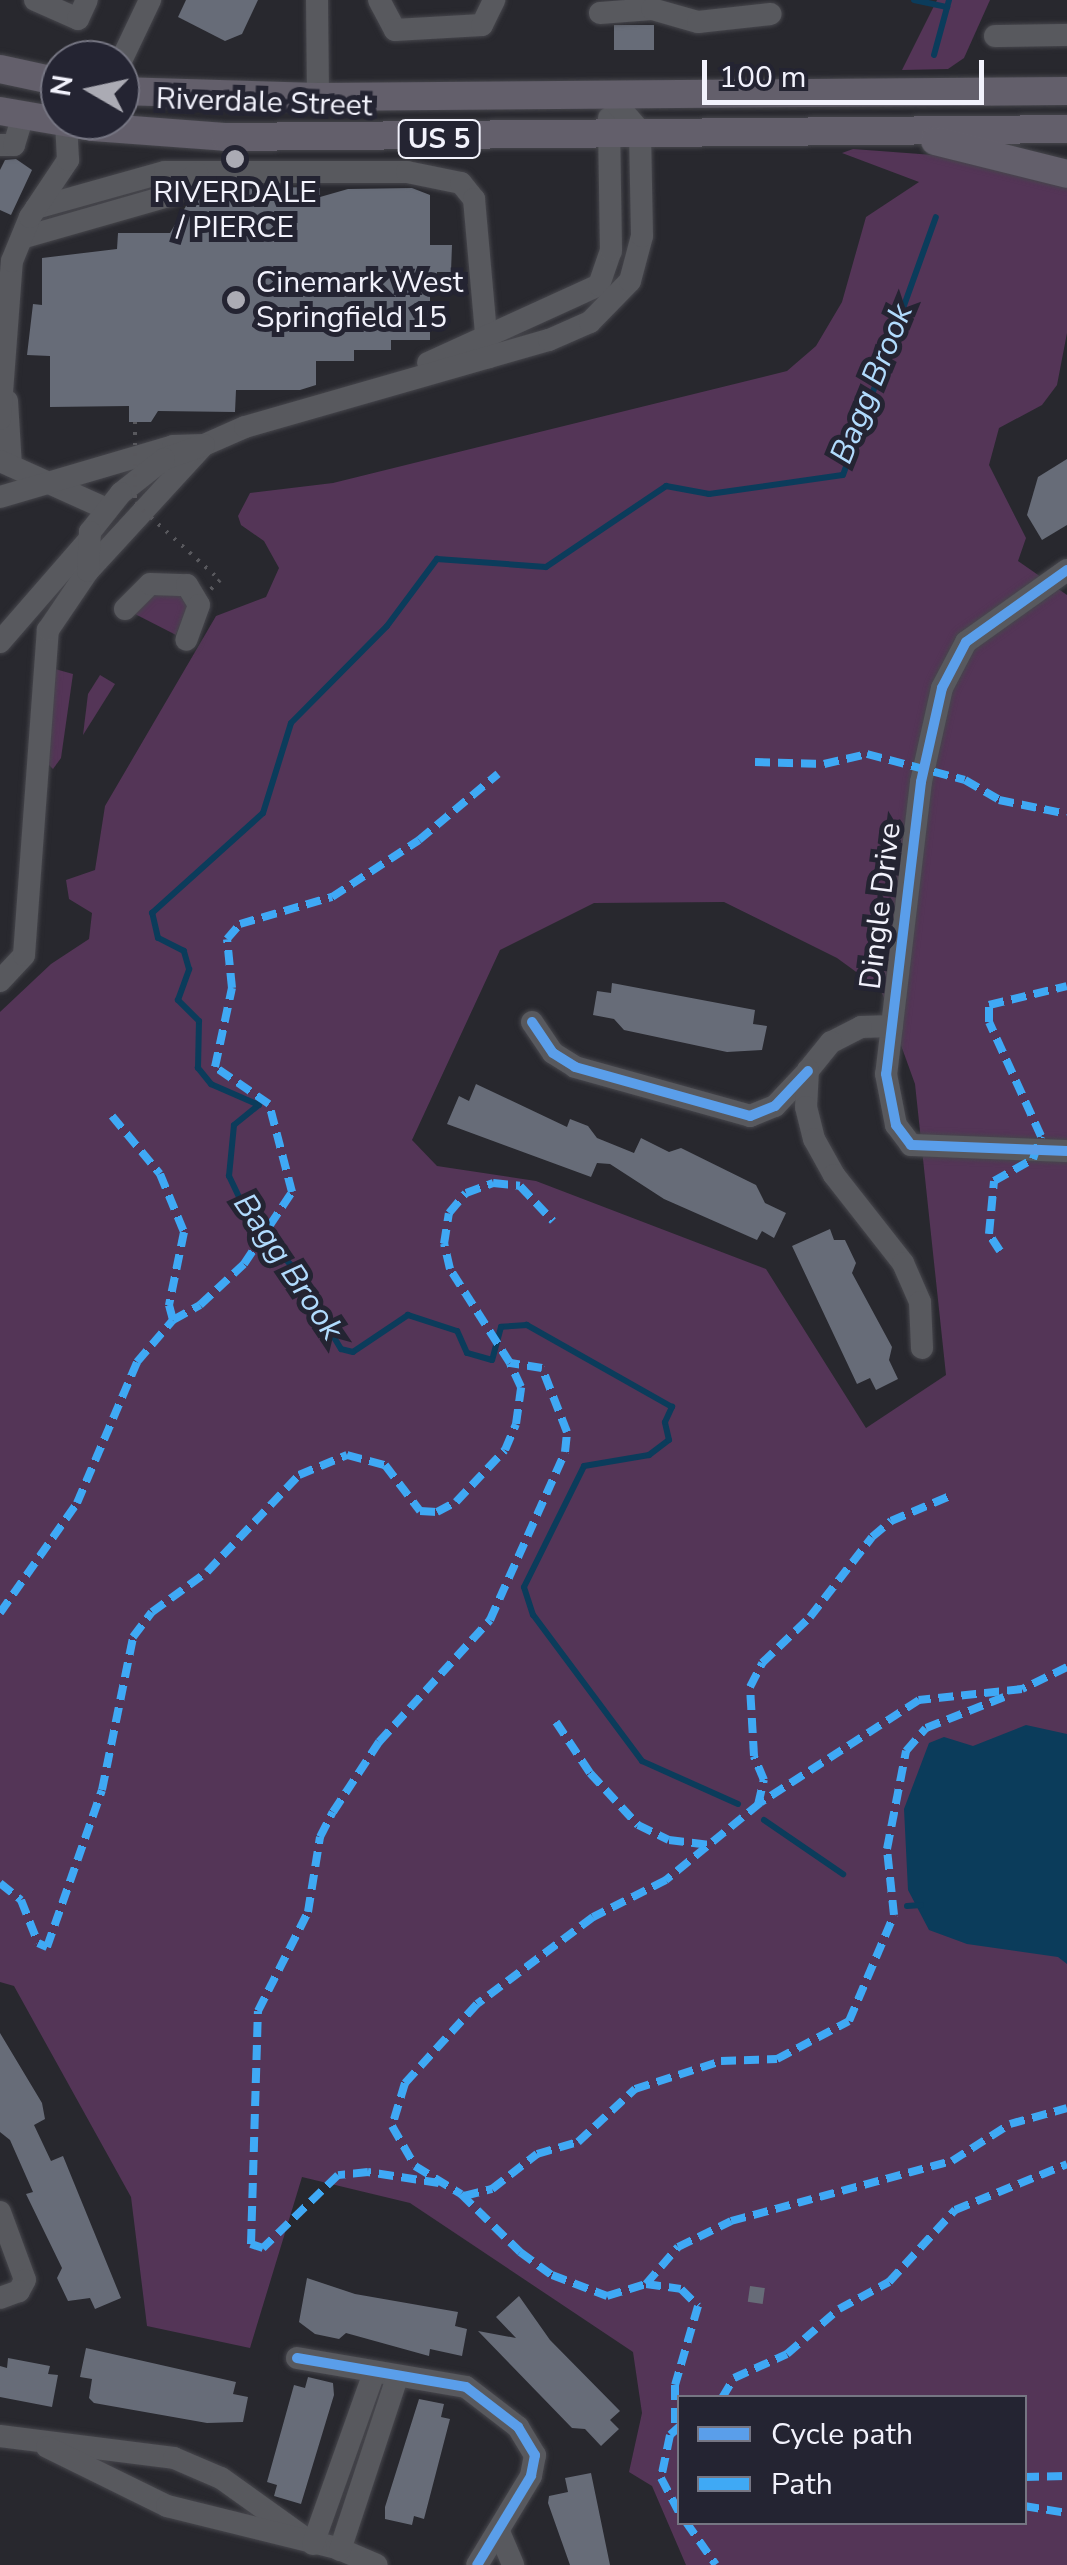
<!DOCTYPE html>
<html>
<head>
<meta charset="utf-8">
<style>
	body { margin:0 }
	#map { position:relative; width:1067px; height:2565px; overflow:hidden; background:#28282e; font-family:"Nunito Sans",sans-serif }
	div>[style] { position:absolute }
	.green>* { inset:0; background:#543557 }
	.water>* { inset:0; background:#0b3c5b }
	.stream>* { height:6px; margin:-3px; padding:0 3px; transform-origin:3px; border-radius:3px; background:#0b3c5b }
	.building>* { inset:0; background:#676c78; transform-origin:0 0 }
	.roads { filter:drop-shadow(0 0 2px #46464c) drop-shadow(0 0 2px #46464c) }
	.minor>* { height:22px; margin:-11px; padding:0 11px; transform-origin:11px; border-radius:11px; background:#58595e }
	.major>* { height:28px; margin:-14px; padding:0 14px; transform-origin:14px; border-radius:14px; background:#635f6b }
	.path-bridge>* { height:4px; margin-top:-2px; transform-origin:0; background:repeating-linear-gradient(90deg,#58585d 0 2.5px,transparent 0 10.5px) }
	.quiet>* { height:8px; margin-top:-4px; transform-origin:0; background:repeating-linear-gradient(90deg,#3fa9f5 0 15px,transparent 0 23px) }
	.cycleway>* { height:10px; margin:-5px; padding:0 5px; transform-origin:5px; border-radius:5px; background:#5a9eea }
	.dots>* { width:28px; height:28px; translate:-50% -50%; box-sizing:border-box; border:5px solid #242432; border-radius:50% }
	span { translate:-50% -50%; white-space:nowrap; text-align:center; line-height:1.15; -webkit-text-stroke:10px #242432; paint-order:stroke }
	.shield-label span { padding:2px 8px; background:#242432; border:2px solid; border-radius:8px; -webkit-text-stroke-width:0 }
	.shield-label { font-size:28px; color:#f2f2fc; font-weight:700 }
	.street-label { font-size:30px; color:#f2f2fc }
	.poi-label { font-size:30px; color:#f2f2fc }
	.left { translate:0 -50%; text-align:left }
	.water-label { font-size:32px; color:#b1dbfd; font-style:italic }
	.legend { position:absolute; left:677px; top:2395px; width:350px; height:130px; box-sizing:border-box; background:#242432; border:2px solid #767683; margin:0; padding:12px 18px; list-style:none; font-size:30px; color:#f2f2fc }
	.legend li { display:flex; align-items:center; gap:20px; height:50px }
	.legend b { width:50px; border:2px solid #767683 }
	.north { position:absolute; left:40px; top:40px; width:100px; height:100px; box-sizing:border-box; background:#242432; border:2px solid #767683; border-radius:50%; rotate:279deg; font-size:28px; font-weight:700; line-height:40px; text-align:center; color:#f2f2fc }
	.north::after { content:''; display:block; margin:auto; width:35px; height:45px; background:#ababb4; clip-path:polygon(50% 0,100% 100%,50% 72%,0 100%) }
	.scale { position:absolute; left:702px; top:60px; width:282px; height:45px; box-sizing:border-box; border:5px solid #f2f2fc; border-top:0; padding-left:12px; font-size:30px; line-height:35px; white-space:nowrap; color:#f2f2fc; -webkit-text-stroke:8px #242432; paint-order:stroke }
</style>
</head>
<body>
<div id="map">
	<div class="green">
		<div style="clip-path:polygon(937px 0,990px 0,964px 58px,948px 69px,902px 70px)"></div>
		<div style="clip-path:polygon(evenodd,853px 149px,960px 157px,1067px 184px,1067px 333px,1057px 385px,1042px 405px,999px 428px,989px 465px,1026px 538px,1018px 561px,1067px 595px,1067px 2565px,686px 2565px,652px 2486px,629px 2472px,642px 2413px,633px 2352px,410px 2203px,302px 2177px,250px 2348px,147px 2326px,131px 2197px,14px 1986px,0 1982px,0 1012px,51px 964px,89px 939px,92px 913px,69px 899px,66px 880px,95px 870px,105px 806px,216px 616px,266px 597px,279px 568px,264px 541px,241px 525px,238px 516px,250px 493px,333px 483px,787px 371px,816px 346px,842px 302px,866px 217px,919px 182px,842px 153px,853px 149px,724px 902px,837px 958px,881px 990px,915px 1084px,946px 1375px,866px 1428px,766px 1269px,536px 1181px,437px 1166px,412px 1140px,500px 950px,594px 903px,724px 902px,853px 149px,680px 2398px,1024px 2398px,1024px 2522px,680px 2522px,680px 2398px)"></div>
		<div style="clip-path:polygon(163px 592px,184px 597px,188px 606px,176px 635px,135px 614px,146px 599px)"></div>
		<div style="clip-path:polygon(55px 669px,73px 674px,61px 758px,53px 769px,48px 764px)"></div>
		<div style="clip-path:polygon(100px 675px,115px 684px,83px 735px,88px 694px)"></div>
	</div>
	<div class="water">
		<div style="clip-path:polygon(1026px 1725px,1067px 1734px,1067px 1964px,1058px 1957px,967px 1944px,929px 1930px,908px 1890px,904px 1809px,929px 1743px,944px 1737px,973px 1746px)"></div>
	</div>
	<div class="stream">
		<div style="left:914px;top:0;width:34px;rotate:12deg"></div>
		<div style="left:934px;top:55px;width:57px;rotate:-74.7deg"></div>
		<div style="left:738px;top:1804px;width:105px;rotate:-155.9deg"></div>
		<div style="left:642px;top:1761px;width:182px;rotate:-126.7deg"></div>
		<div style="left:533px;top:1615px;width:29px;rotate:-108deg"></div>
		<div style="left:524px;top:1587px;width:135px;rotate:-63.6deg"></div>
		<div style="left:584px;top:1466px;width:66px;rotate:-9.6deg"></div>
		<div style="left:649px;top:1455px;width:25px;rotate:-37deg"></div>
		<div style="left:669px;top:1440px;width:18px;rotate:-103deg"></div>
		<div style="left:665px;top:1422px;width:17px;rotate:-65deg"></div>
		<div style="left:672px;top:1407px;width:167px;rotate:-150.5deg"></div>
		<div style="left:527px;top:1325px;width:26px;rotate:176deg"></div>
		<div style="left:501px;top:1327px;width:34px;rotate:105deg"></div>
		<div style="left:492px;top:1360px;width:26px;rotate:-164deg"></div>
		<div style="left:467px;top:1353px;width:24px;rotate:-114deg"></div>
		<div style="left:457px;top:1331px;width:52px;rotate:-161.9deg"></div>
		<div style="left:408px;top:1315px;width:66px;rotate:146.1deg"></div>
		<div style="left:353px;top:1352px;width:12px;rotate:-166deg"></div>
		<div style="left:341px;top:1349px;width:99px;rotate:-121deg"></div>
		<div style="left:290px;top:1264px;width:59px;rotate:-132.3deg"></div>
		<div style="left:250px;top:1220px;width:49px;rotate:-115.5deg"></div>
		<div style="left:229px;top:1176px;width:51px;rotate:-84.4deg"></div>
		<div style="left:234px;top:1125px;width:32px;rotate:-39deg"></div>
		<div style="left:259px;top:1105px;width:52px;rotate:-156.4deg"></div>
		<div style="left:211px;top:1084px;width:21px;rotate:-129deg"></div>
		<div style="left:198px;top:1068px;width:47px;rotate:-88.8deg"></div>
		<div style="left:199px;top:1021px;width:30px;rotate:-135deg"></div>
		<div style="left:178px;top:1000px;width:33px;rotate:-70deg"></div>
		<div style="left:189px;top:969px;width:19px;rotate:-106deg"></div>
		<div style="left:184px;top:951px;width:29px;rotate:-153deg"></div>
		<div style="left:158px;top:938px;width:26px;rotate:-103deg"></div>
		<div style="left:152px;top:913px;width:149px;rotate:-42deg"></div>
		<div style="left:263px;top:813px;width:94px;rotate:-72.7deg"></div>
		<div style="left:291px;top:723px;width:136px;rotate:-45.3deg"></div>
		<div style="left:387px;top:626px;width:84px;rotate:-53.3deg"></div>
		<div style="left:437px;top:559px;width:109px;rotate:4.2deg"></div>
		<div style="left:546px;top:567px;width:145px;rotate:-34deg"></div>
		<div style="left:666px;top:486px;width:44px;rotate:10.5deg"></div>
		<div style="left:709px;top:494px;width:135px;rotate:-8.1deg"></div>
		<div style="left:843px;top:475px;width:274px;rotate:-70.2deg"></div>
		<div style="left:764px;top:1820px;width:96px;rotate:34.4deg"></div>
		<div style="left:907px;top:1906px;width:14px;rotate:-4deg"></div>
	</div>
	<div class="building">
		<div style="clip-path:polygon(186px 0,258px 0,242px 34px,225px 41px,178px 17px)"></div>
		<div style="left:654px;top:25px;width:25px;height:40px;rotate:90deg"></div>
		<div style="clip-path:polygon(16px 159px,32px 170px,11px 215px,0 210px,0 170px,5px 160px)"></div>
		<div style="clip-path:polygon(320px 187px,320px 197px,348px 189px,412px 188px,430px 195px,430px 245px,452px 245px,451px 272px,437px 272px,437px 295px,430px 294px,430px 340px,391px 340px,391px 350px,354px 350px,354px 361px,316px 361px,316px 385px,300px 390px,236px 390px,235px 412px,158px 411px,151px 422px,129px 422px,129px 406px,50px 407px,50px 356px,27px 355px,33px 304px,42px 305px,42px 258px,117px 249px,118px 233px,170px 233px,186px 206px,221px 188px)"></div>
		<div style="clip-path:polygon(1067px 459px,1067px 525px,1042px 540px,1027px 515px,1038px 477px)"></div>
		<div style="clip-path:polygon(612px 983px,755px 1010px,753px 1024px,767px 1026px,762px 1050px,727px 1052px,624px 1030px,614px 1019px,593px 1015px,597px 991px,611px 993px)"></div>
		<div style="clip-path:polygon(476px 1084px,567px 1127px,570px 1119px,588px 1126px,597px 1138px,634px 1153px,641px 1138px,669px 1152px,681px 1148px,756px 1185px,765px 1203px,786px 1213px,774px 1238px,762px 1231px,757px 1240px,664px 1199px,610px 1164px,597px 1163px,591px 1177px,447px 1124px,459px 1096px,469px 1101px)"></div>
		<div style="clip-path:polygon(830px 1229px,834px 1240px,845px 1240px,856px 1263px,852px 1273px,892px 1347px,889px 1360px,898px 1379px,876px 1390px,870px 1378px,857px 1384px,792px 1246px)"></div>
		<div style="clip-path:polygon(0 2033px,42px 2103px,45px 2119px,34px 2125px,51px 2161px,63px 2156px,121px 2298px,95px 2309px,90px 2298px,68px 2301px,57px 2278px,62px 2268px,26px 2194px,33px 2192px,10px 2140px,0 2132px)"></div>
		<div style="clip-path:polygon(307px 2278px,355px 2294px,458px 2312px,455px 2326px,467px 2329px,462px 2356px,430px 2349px,429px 2356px,346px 2333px,339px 2339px,315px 2334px,299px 2322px)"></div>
		<div style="left:750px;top:2286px;width:15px;height:16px;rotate:8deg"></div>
		<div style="clip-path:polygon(519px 2296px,550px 2340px,620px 2411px,610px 2420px,619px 2429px,601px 2446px,585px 2429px,572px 2428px,478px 2331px,516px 2338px,496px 2317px)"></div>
		<div style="clip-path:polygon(86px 2348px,236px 2382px,233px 2394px,248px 2397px,243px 2422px,207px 2423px,94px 2403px,89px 2398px,92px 2379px,80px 2377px)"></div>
		<div style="clip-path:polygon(8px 2358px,50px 2366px,48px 2374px,58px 2375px,52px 2407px,0 2397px,0 2366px,7px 2368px)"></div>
		<div style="clip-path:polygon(308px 2377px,333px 2383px,334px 2395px,301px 2504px,274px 2496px,277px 2485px,267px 2482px,294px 2385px,305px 2388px)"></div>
		<div style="clip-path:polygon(419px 2399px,444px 2404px,441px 2417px,450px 2419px,424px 2519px,414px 2516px,412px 2525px,385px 2519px,385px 2507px)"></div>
		<div style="clip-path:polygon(591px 2473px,610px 2565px,570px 2565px,548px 2503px,549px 2496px,568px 2492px,565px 2478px)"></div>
	</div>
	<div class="roads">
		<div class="minor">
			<div style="left:35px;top:0;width:47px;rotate:23.8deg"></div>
			<div style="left:78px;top:19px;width:21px;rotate:-65deg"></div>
			<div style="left:317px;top:0;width:97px;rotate:89.4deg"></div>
			<div style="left:379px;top:0;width:34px;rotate:62deg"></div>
			<div style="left:395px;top:30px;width:87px;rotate:-3.3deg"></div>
			<div style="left:482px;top:25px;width:28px;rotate:-64deg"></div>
			<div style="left:600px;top:13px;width:52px;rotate:-4.4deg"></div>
			<div style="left:652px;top:9px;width:48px;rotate:15.8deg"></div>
			<div style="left:698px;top:22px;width:73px;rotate:-6.3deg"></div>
			<div style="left:995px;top:36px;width:72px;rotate:-0.8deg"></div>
			<div style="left:120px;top:63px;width:70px;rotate:-64.5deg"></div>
			<div style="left:0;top:145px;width:14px"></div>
			<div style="left:14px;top:145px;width:30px;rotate:-73deg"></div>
			<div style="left:36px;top:208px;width:134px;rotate:-15.6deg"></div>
			<div style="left:165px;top:172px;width:242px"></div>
			<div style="left:407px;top:172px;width:55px;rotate:11.5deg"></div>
			<div style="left:461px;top:183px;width:21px;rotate:51deg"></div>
			<div style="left:474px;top:199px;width:159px;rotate:84.9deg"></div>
			<div style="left:25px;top:237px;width:152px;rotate:-16deg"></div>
			<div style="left:171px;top:195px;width:34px;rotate:-40deg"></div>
			<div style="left:428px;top:363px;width:188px;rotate:-24.5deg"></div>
			<div style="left:599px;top:285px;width:36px;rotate:-71deg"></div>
			<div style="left:611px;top:251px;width:133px;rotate:-90.9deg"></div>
			<div style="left:7px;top:401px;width:65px;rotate:86.5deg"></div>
			<div style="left:0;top:419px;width:158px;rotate:-85.7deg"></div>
			<div style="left:12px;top:261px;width:48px;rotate:-67.8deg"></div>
			<div style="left:30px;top:217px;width:69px;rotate:-56.3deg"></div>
			<div style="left:68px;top:160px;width:37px;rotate:-93deg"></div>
			<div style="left:0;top:461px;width:117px;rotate:24.2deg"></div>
			<div style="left:0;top:497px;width:180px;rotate:-16.4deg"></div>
			<div style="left:173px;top:446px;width:31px;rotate:-2deg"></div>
			<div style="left:204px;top:445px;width:45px;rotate:-23.7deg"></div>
			<div style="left:245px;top:427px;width:316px;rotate:-16deg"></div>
			<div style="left:549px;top:340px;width:45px;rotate:-23.7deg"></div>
			<div style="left:590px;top:322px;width:57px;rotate:-45.7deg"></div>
			<div style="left:630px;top:281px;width:47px;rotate:-75.1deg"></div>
			<div style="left:642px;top:236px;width:105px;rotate:-91.1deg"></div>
			<div style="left:640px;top:131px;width:49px;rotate:-130.9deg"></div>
			<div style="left:1067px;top:570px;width:124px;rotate:144.5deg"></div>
			<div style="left:966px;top:642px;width:52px;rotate:117.6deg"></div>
			<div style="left:942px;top:688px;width:96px;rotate:102.6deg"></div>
			<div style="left:921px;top:782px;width:294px;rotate:96.8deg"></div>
			<div style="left:886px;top:1074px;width:52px;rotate:78.9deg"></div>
			<div style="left:896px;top:1125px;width:25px;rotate:53deg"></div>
			<div style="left:911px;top:1145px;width:156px;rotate:2.2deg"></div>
			<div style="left:125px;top:609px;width:35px;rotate:-45deg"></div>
			<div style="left:150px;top:584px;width:37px;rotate:2deg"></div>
			<div style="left:187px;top:585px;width:23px;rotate:59deg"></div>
			<div style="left:199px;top:605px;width:37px;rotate:110deg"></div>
			<div style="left:0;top:642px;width:133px;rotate:-49deg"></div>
			<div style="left:0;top:981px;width:35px;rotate:-47deg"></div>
			<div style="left:24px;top:955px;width:326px;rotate:-85.8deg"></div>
			<div style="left:48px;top:630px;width:71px;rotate:-55.9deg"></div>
			<div style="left:88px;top:571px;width:171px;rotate:-47.4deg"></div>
			<div style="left:204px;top:445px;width:42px;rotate:160.7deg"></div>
			<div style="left:164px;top:459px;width:55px;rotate:141.7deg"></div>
			<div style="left:121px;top:493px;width:50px;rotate:128.5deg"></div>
			<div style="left:90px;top:532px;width:39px;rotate:93deg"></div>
			<div style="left:532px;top:1022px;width:37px;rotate:56deg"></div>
			<div style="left:553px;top:1053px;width:26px;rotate:32deg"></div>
			<div style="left:575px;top:1067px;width:182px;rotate:15.6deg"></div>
			<div style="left:750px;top:1116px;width:27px;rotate:-22deg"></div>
			<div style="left:775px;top:1106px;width:48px;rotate:-46.7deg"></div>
			<div style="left:892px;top:1026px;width:31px;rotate:178deg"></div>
			<div style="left:861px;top:1027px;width:34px;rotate:153deg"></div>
			<div style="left:831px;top:1042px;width:36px;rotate:129deg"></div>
			<div style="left:808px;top:1070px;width:37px;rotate:93deg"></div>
			<div style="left:806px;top:1107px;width:33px;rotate:76deg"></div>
			<div style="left:814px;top:1139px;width:41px;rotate:60.9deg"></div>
			<div style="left:834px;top:1175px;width:112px;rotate:51.9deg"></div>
			<div style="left:903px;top:1263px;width:43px;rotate:66.4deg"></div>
			<div style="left:920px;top:1302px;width:46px;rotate:87.5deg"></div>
			<div style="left:0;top:2212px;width:72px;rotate:69.8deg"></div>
			<div style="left:25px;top:2280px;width:13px;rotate:119deg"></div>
			<div style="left:19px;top:2291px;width:20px;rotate:160deg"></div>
			<div style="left:297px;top:2358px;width:171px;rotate:9.7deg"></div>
			<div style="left:466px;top:2387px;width:66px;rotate:37.6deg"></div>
			<div style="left:518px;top:2427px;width:33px;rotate:59deg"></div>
			<div style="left:535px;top:2455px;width:21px;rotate:101deg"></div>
			<div style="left:531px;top:2476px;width:104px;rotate:121.2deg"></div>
			<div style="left:0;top:2436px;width:175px;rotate:7.2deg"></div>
			<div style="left:174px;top:2458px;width:51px;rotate:23.1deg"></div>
			<div style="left:221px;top:2478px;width:100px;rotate:35.6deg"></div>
			<div style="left:47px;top:2447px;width:134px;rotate:26.2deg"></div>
			<div style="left:167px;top:2506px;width:175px;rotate:13.9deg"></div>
			<div style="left:337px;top:2548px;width:43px;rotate:23deg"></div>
			<div style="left:500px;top:2534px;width:34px;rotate:67deg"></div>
			<div style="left:313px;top:2544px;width:182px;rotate:-70.4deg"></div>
			<div style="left:340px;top:2550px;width:181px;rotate:-71.7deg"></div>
		</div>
		<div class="major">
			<div style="left:0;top:69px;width:61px;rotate:12.2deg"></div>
			<div style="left:120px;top:91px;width:198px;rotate:1.7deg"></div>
			<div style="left:318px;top:97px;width:749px;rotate:-0.46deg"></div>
			<div style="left:0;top:111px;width:94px;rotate:9.8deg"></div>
			<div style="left:93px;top:127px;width:132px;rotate:4.3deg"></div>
			<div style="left:225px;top:137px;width:842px;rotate:-0.54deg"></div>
			<div style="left:935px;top:141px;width:136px;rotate:14deg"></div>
		</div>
	</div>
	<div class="path-bridge">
		<div style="left:135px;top:422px;width:81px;rotate:90deg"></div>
		<div style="left:135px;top:503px;width:115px;rotate:42.2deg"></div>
		<div style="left:220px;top:580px;width:16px;rotate:135deg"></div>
	</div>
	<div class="quiet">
		<div style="left:755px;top:762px;width:69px;rotate:1.7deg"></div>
		<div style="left:824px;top:764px;width:44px;rotate:-13.1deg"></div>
		<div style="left:867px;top:754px;width:101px;rotate:14.9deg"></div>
		<div style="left:965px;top:780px;width:39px;rotate:30deg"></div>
		<div style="left:999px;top:800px;width:69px;rotate:11.6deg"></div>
		<div style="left:112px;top:1116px;width:75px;rotate:50.4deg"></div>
		<div style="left:160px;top:1174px;width:63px;rotate:67.5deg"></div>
		<div style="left:184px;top:1232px;width:75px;rotate:101.6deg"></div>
		<div style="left:169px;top:1305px;width:16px;rotate:75deg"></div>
		<div style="left:1000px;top:1251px;width:20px;rotate:-123deg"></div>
		<div style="left:989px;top:1234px;width:53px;rotate:-84.6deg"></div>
		<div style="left:994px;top:1181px;width:45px;rotate:-29.4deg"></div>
		<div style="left:1033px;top:1159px;width:24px;rotate:-71deg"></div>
		<div style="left:1041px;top:1136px;width:125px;rotate:-114.5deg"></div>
		<div style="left:989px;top:1022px;width:17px;rotate:-90deg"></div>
		<div style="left:989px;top:1005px;width:80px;rotate:-13.7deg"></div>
		<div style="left:0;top:1613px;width:134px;rotate:-55deg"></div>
		<div style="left:77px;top:1503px;width:153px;rotate:-66.9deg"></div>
		<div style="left:137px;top:1362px;width:55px;rotate:-49.4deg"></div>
		<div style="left:173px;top:1320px;width:31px;rotate:-29deg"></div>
		<div style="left:200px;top:1305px;width:60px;rotate:-43deg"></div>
		<div style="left:244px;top:1264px;width:87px;rotate:-56.3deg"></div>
		<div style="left:292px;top:1192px;width:91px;rotate:-104.6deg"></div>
		<div style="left:269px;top:1104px;width:65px;rotate:-145.6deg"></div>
		<div style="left:215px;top:1067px;width:81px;rotate:-77.9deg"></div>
		<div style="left:232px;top:988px;width:49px;rotate:-95.8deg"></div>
		<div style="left:227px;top:939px;width:20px;rotate:-49deg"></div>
		<div style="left:240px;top:924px;width:96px;rotate:-16.4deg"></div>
		<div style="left:332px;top:897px;width:104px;rotate:-33.2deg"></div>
		<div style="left:419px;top:840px;width:103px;rotate:-39.9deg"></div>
		<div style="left:1067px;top:1667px;width:50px;rotate:153.9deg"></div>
		<div style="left:1022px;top:1689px;width:104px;rotate:173.9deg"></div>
		<div style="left:919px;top:1700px;width:189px;rotate:147.1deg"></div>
		<div style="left:760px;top:1803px;width:122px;rotate:140.7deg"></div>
		<div style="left:666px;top:1880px;width:82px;rotate:153.1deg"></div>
		<div style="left:593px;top:1917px;width:145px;rotate:143.1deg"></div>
		<div style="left:477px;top:2004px;width:107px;rotate:132.3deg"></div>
		<div style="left:405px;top:2083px;width:45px;rotate:106.8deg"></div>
		<div style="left:392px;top:2126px;width:46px;rotate:60.1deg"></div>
		<div style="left:415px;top:2166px;width:54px;rotate:31.3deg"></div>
		<div style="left:461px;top:2194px;width:83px;rotate:44.5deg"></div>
		<div style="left:520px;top:2252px;width:39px;rotate:36deg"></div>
		<div style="left:552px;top:2275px;width:59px;rotate:20.9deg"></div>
		<div style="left:607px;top:2296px;width:41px;rotate:-17.1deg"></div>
		<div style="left:646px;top:2284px;width:49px;rotate:-49.1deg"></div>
		<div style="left:678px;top:2247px;width:59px;rotate:-26.1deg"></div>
		<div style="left:731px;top:2221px;width:229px;rotate:-15.2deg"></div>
		<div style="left:952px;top:2161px;width:69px;rotate:-32.5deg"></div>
		<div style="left:1010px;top:2124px;width:59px;rotate:-15.7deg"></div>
		<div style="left:556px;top:1722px;width:61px;rotate:56.3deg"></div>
		<div style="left:590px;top:1773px;width:71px;rotate:47.3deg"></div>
		<div style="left:638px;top:1825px;width:34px;rotate:26deg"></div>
		<div style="left:669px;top:1840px;width:39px;rotate:7deg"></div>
		<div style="left:758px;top:1805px;width:26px;rotate:-77deg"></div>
		<div style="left:764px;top:1780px;width:26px;rotate:-113deg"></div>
		<div style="left:754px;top:1756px;width:69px;rotate:-93.3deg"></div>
		<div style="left:750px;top:1687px;width:27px;rotate:-63deg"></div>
		<div style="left:762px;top:1663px;width:66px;rotate:-43.8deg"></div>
		<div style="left:810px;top:1617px;width:101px;rotate:-52.2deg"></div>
		<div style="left:872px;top:1537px;width:25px;rotate:-40deg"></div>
		<div style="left:891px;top:1521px;width:64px;rotate:-23deg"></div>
		<div style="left:0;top:1883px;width:27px;rotate:39deg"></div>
		<div style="left:21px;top:1900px;width:46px;rotate:68.4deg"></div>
		<div style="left:38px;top:1943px;width:10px;rotate:24deg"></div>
		<div style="left:47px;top:1947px;width:166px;rotate:-70.7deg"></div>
		<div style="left:102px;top:1790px;width:156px;rotate:-78.5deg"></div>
		<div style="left:133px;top:1637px;width:31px;rotate:-53deg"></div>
		<div style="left:152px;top:1612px;width:68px;rotate:-36deg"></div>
		<div style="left:207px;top:1572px;width:134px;rotate:-46.5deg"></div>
		<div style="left:299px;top:1475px;width:52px;rotate:-22.6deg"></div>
		<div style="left:347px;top:1455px;width:39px;rotate:15deg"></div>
		<div style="left:385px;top:1465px;width:58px;rotate:52.7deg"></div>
		<div style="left:420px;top:1511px;width:17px;rotate:3deg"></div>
		<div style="left:437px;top:1512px;width:21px;rotate:-28deg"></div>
		<div style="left:456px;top:1502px;width:71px;rotate:-46.7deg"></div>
		<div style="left:505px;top:1450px;width:28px;rotate:-67deg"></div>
		<div style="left:516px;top:1424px;width:37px;rotate:-82deg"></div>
		<div style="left:521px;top:1387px;width:26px;rotate:-115deg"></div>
		<div style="left:439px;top:2183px;width:72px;rotate:-171.2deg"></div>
		<div style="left:368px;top:2172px;width:30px;rotate:174deg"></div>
		<div style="left:338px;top:2175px;width:105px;rotate:135.8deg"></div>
		<div style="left:263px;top:2248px;width:13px;rotate:-162deg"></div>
		<div style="left:251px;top:2244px;width:233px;rotate:-88.3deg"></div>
		<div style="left:258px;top:2011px;width:111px;rotate:-63.2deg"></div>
		<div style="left:308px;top:1912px;width:76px;rotate:-80.9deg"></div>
		<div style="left:320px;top:1837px;width:28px;rotate:-63deg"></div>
		<div style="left:333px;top:1812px;width:84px;rotate:-56.7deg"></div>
		<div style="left:379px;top:1742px;width:165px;rotate:-47.7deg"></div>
		<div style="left:490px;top:1620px;width:184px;rotate:-65.9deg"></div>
		<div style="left:565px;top:1452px;width:20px;rotate:-84deg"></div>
		<div style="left:567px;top:1432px;width:69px;rotate:-111.3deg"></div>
		<div style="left:542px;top:1368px;width:32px;rotate:-171deg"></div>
		<div style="left:510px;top:1363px;width:112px;rotate:-122.6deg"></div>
		<div style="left:450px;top:1269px;width:26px;rotate:-103deg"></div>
		<div style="left:444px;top:1244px;width:31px;rotate:-81deg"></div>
		<div style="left:449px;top:1213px;width:26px;rotate:-50deg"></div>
		<div style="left:466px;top:1193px;width:29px;rotate:-20deg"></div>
		<div style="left:493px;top:1183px;width:27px;rotate:6deg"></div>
		<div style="left:520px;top:1186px;width:48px;rotate:46.7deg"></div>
		<div style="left:464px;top:2196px;width:29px;rotate:-14deg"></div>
		<div style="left:492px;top:2189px;width:57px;rotate:-37.9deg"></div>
		<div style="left:537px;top:2154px;width:43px;rotate:-16.3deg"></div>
		<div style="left:578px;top:2142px;width:78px;rotate:-42.9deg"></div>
		<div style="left:635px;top:2089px;width:90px;rotate:-18deg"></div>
		<div style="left:721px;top:2061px;width:56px;rotate:-2deg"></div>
		<div style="left:777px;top:2059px;width:81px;rotate:-27.8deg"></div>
		<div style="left:849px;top:2021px;width:115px;rotate:-67deg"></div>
		<div style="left:894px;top:1915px;width:66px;rotate:-96.1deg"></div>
		<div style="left:887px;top:1849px;width:100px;rotate:-79deg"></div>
		<div style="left:906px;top:1751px;width:30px;rotate:-49deg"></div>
		<div style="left:926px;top:1728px;width:84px;rotate:-21.7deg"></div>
		<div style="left:646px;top:2284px;width:35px;rotate:8deg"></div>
		<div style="left:681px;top:2289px;width:24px;rotate:45deg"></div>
		<div style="left:698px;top:2306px;width:82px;rotate:106.2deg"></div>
		<div style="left:675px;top:2385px;width:40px;rotate:90deg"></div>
		<div style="left:722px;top:2398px;width:23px;rotate:-59deg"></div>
		<div style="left:734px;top:2378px;width:58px;rotate:-24.4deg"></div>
		<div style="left:787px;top:2354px;width:69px;rotate:-40.9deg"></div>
		<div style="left:839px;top:2309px;width:57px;rotate:-28.4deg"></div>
		<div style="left:889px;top:2282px;width:98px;rotate:-47.5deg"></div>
		<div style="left:955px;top:2210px;width:121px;rotate:-22.3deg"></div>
		<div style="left:680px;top:2426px;width:13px;rotate:138deg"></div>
		<div style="left:670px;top:2435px;width:44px;rotate:101.8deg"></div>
		<div style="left:661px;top:2478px;width:41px;rotate:62.2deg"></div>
		<div style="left:1024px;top:2477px;width:43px;rotate:-1.3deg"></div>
		<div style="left:1024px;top:2506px;width:44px;rotate:9.2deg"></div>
		<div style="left:686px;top:2522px;width:52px;rotate:55.1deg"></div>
	</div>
	<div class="cycleway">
		<div style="left:1067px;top:570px;width:124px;rotate:144.5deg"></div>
		<div style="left:966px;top:642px;width:52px;rotate:117.6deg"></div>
		<div style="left:942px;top:688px;width:96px;rotate:102.6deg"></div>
		<div style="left:921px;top:782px;width:294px;rotate:96.8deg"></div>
		<div style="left:886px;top:1074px;width:52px;rotate:78.9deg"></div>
		<div style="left:896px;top:1125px;width:25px;rotate:53deg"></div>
		<div style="left:911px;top:1145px;width:156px;rotate:2.2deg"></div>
		<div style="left:532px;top:1022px;width:37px;rotate:56deg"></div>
		<div style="left:553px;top:1053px;width:26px;rotate:32deg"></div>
		<div style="left:575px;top:1067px;width:182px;rotate:15.6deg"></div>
		<div style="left:750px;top:1116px;width:27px;rotate:-22deg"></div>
		<div style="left:775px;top:1106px;width:48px;rotate:-46.7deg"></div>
		<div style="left:297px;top:2358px;width:171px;rotate:9.7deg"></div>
		<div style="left:466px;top:2387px;width:66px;rotate:37.6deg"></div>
		<div style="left:518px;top:2427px;width:33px;rotate:59deg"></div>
		<div style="left:535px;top:2455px;width:21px;rotate:101deg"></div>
		<div style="left:531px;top:2476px;width:104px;rotate:121.2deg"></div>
	</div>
	<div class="dots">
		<div style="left:235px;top:159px;background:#ababb4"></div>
		<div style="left:236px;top:300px;background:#ababb4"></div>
	</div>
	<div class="shield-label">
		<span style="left:439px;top:139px">US 5</span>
	</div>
	<div class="street-label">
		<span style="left:264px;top:103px;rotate:2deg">Riverdale Street</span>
		<span style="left:881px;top:906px;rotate:-83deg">Dingle Drive</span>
	</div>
	<div class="poi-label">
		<span style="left:235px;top:210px">RIVERDALE<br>/ PIERCE</span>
		<span class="left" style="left:256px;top:300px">Cinemark West<br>Springfield 15</span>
	</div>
	<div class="water-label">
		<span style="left:872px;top:384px;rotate:-68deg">Bagg Brook</span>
		<span style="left:288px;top:1267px;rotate:56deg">Bagg Brook</span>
	</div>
	<ul class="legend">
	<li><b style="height:12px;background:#5a9eea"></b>Cycle path</li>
	<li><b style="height:12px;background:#3fa9f5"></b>Path</li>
	</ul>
	<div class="north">N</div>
	<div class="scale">100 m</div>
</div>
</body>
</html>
